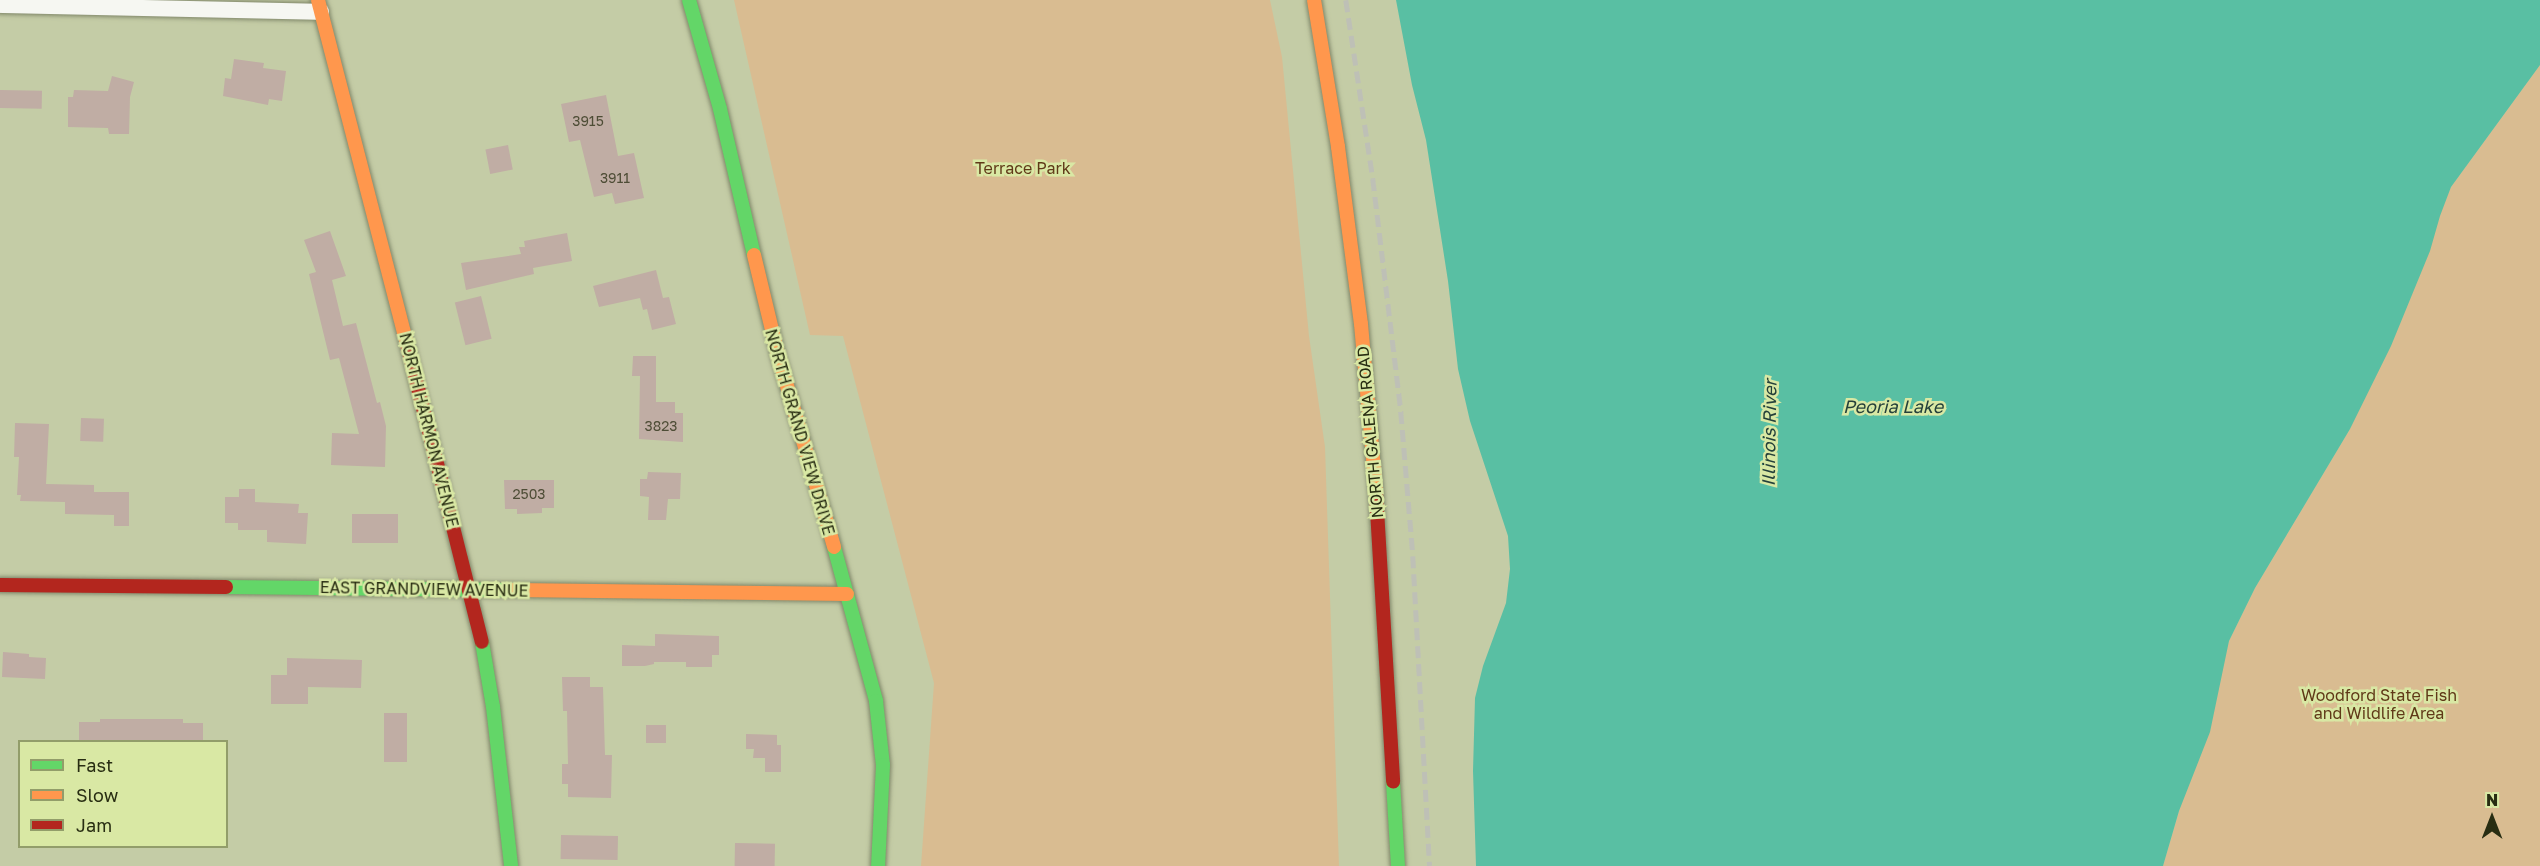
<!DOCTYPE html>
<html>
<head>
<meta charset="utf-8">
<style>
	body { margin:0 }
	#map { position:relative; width:2540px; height:866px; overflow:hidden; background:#c4cca6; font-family:"Golos Text",sans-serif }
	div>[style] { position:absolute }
	.green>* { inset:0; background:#d9bc91 }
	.water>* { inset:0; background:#59bfa3 }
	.building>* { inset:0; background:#c0ada4; transform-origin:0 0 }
	.roads { filter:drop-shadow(0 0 2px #81886a) drop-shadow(0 0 2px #81886a) }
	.street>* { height:16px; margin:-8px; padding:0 8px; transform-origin:8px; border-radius:8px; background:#f6f7f2 }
	.fast>* { height:14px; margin:-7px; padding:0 7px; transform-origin:7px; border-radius:7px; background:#63d668 }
	.slow>* { height:14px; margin:-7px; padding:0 7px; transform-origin:7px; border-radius:7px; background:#ff974d }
	.jam>* { height:14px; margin:-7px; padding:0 7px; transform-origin:7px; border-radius:7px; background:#b3261e }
	.rail>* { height:4.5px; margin-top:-2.25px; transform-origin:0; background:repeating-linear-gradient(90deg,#bec0b6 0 12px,transparent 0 18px) }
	span { translate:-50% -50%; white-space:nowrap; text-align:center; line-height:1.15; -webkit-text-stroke:5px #d9e8a4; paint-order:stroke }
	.number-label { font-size:14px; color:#4e4d36 }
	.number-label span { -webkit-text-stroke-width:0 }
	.park-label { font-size:16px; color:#603918 }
	.street-label { font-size:16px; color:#282d12 }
	.water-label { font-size:18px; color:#24403a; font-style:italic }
	.legend { position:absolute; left:18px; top:740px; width:210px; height:108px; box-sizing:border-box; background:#d9e8a4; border:2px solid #929d6a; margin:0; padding:8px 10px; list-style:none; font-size:18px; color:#282d12 }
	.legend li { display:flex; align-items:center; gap:12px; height:30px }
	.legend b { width:30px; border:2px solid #929d6a }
	.north { position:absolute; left:2462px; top:788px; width:60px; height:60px; -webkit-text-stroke:4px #d9e8a4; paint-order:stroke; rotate:0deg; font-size:16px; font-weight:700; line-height:24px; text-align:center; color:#282d12 }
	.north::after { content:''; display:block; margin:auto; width:21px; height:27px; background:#282d12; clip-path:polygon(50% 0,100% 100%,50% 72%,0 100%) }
</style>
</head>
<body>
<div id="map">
	<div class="green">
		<div style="clip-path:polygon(734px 0,1270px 0,1282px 57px,1309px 336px,1325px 447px,1339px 866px,921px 866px,934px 683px,843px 336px,810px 335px)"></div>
		<div style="clip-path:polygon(2540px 65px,2540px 866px,2163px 866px,2229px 641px,2255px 588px,2350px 429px,2451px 187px)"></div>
	</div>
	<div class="water">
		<div style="clip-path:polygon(1396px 0,2540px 0,2540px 65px,2451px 187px,2440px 216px,2430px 251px,2391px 346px,2350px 429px,2255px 588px,2229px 641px,2210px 732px,2179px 811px,2163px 866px,1476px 866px,1473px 771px,1475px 698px,1483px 666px,1506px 603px,1510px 569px,1508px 536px,1470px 421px,1458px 369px,1448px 281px,1426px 140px,1412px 85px)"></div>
	</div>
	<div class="building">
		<div style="clip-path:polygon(234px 59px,264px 63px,263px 68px,286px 71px,282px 101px,269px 99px,268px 105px,223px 96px,225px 78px,231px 79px)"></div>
		<div style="clip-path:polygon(112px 76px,134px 82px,130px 97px,129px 134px,109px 134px,108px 128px,68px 127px,68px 97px,73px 97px,74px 90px,108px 91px)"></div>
		<div style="left:0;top:90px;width:42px;height:18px;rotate:1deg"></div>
		<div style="clip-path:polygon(606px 95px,618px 156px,634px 153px,644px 198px,615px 204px,612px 193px,594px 197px,580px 140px,569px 142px,561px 104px)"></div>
		<div style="left:508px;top:145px;width:25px;height:23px;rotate:79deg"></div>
		<div style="clip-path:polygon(330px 231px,346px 276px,332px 280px,343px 326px,356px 323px,377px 403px,380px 402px,386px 426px,385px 467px,331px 465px,332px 433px,359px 434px,339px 358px,330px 360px,309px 274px,316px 272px,304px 240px)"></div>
		<div style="clip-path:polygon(567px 233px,572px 261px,533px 268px,534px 274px,466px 290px,461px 263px,521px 254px,519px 247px,525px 247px,524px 241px)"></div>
		<div style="clip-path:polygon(656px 270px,663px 298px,669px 297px,676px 324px,652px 330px,647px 309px,643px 310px,640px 298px,599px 307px,593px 286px)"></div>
		<div style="left:481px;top:296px;width:44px;height:27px;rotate:76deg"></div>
		<div style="clip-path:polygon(633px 356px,656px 356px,656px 402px,675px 402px,675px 413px,683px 413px,683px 442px,639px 439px,640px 376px,632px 376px)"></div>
		<div style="left:81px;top:418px;width:23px;height:23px;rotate:2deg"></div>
		<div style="clip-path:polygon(15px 423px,49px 424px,46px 484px,94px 485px,94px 492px,129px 492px,129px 526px,114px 526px,114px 515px,65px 514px,65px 502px,20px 501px,21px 495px,17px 495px,19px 457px,14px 457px)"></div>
		<div style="clip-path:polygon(648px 472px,681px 473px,680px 499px,668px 499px,666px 520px,648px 520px,649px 497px,640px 496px,640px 479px,647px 479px)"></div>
		<div style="clip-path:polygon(504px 480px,554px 480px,554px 508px,542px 508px,542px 513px,517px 514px,517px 509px,505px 509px)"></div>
		<div style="clip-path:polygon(239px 489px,255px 489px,255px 502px,299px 504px,298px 513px,308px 513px,306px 544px,267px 542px,267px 530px,238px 530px,238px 523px,225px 523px,225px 497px,239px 497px)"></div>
		<div style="left:352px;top:514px;width:46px;height:29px"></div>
		<div style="clip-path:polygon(655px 634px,719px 636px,719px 655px,712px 655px,712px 667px,686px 667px,686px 662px,654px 662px,654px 664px,645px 666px,622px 666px,622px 645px,655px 646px)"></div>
		<div style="clip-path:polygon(3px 652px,29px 654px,29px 657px,46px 658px,45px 679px,2px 677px)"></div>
		<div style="clip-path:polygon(287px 658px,362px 660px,361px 688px,308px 687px,308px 704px,271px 704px,271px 675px,287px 675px)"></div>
		<div style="clip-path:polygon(562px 677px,590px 677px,590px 687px,603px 687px,605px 755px,612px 755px,611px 798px,568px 797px,568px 784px,562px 784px,562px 764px,568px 764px,567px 711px,563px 711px)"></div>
		<div style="left:384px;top:713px;width:23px;height:49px"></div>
		<div style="clip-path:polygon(100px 719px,183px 719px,183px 723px,203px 723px,203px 741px,79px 741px,79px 722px,100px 722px)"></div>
		<div style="left:646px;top:725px;width:20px;height:18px"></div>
		<div style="clip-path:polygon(746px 734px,777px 735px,777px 745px,781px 745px,781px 772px,765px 772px,765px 758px,753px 758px,754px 749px,746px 749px)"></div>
		<div style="left:561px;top:835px;width:57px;height:24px;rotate:1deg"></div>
		<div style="left:735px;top:843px;width:40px;height:23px;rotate:1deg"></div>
	</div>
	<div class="roads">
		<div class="street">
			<div style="left:0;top:5px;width:321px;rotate:1.2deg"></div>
		</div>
		<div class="fast">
			<div style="left:689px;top:0;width:113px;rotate:74.1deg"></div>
			<div style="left:720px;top:109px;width:150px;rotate:76.9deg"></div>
			<div style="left:834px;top:547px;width:160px;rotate:74.7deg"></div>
			<div style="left:876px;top:701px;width:64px;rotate:83.8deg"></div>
			<div style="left:883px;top:765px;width:101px;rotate:92.8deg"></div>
			<div style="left:226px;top:587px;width:287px;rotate:0.6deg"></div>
			<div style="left:482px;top:642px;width:66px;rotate:80.4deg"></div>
			<div style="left:493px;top:707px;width:160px;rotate:83.5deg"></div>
			<div style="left:1393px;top:782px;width:84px;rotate:86.6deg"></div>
		</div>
		<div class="slow">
			<div style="left:318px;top:0;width:355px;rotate:75.5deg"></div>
			<div style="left:1314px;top:0;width:149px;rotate:80.7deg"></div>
			<div style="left:1338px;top:147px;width:178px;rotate:82.6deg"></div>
			<div style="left:1361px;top:324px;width:170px;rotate:84.9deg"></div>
			<div style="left:754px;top:255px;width:103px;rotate:76.5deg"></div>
			<div style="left:778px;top:355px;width:200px;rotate:73.7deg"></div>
			<div style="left:513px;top:590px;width:334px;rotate:0.7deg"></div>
		</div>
		<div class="jam">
			<div style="left:407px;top:344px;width:307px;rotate:75.9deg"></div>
			<div style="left:1376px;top:493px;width:289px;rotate:86.6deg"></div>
			<div style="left:0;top:585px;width:226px;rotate:0.5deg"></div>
		</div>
	</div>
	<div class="rail">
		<div style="left:1346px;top:0;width:181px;rotate:81.4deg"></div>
		<div style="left:1373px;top:179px;width:235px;rotate:83.1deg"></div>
		<div style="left:1401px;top:412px;width:144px;rotate:85.2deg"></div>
		<div style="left:1413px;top:556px;width:310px;rotate:86.9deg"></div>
	</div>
	<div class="number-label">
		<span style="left:588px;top:121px">3915</span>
		<span style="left:615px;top:178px">3911</span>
		<span style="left:661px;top:426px">3823</span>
		<span style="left:529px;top:494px">2503</span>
	</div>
	<div class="park-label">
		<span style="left:1023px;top:168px">Terrace Park</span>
		<span style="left:2379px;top:704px">Woodford State Fish<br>and Wildlife Area</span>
	</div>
	<div class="street-label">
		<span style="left:429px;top:430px;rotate:76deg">NORTH HARMON AVENUE</span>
		<span style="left:800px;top:432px;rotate:74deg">NORTH GRAND VIEW DRIVE</span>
		<span style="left:1370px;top:432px;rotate:-95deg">NORTH GALENA ROAD</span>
		<span style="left:424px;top:589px;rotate:1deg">EAST GRANDVIEW AVENUE</span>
	</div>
	<div class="water-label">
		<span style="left:1893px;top:406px">Peoria Lake</span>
		<span style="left:1769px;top:433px;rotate:-89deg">Illinois River</span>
	</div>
	<ul class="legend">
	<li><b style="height:8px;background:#63d668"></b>Fast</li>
	<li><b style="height:8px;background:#ff974d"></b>Slow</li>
	<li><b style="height:8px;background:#b3261e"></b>Jam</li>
	</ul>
	<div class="north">N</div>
</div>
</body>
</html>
